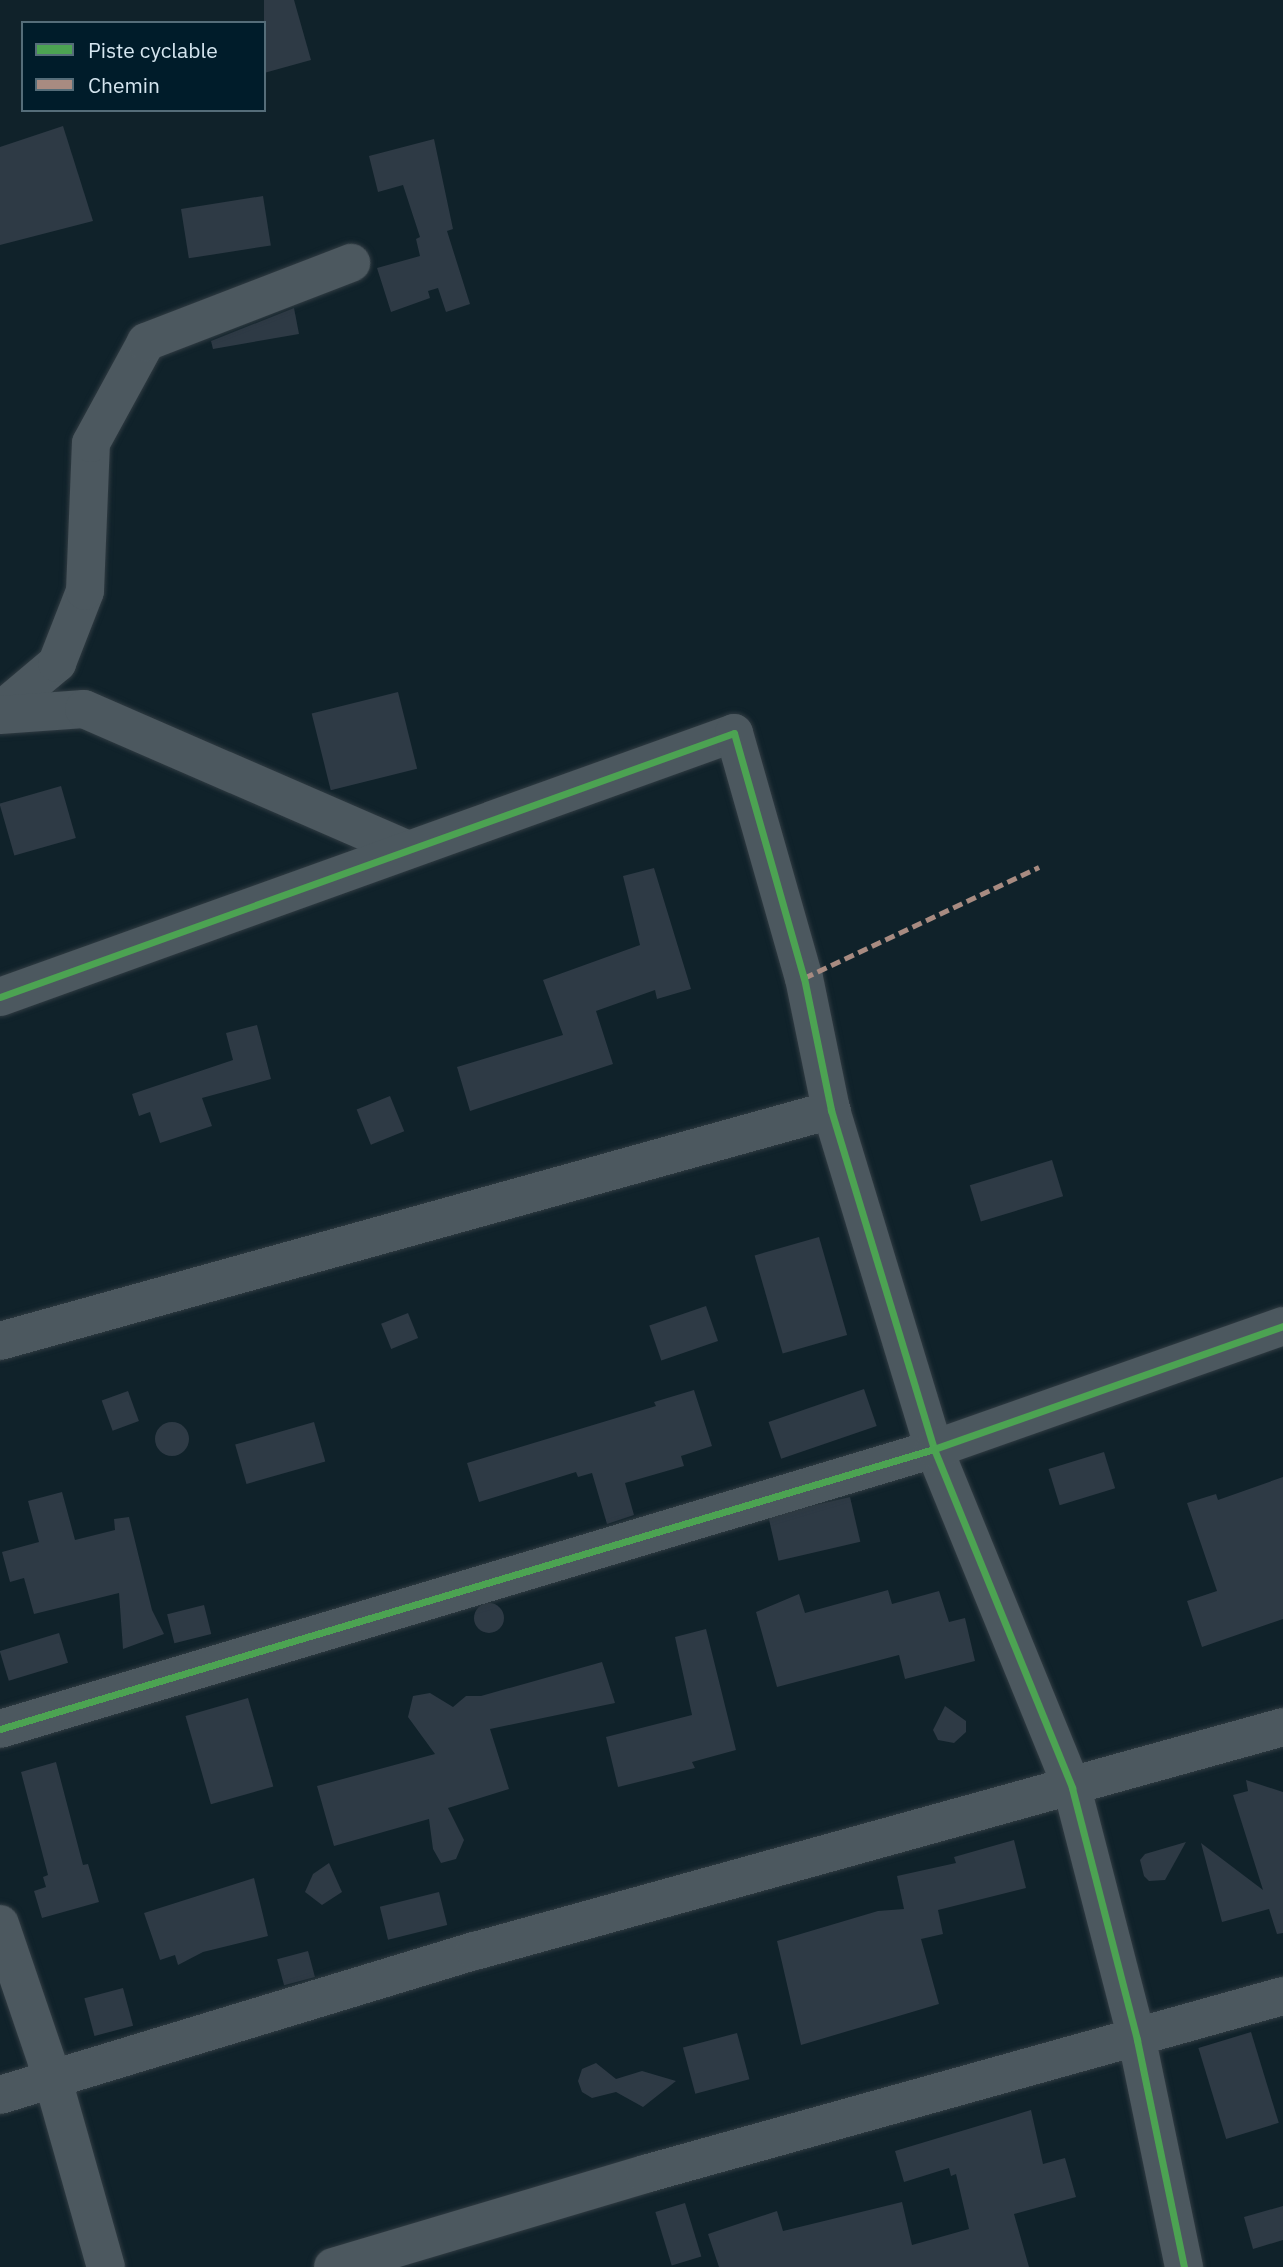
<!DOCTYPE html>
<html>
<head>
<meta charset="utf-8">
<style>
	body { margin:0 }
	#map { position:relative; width:1283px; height:2267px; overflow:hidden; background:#10222a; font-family:"IBM Plex Sans",sans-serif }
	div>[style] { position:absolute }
	.building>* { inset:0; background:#2e3a45; transform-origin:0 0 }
	.round { border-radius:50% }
	.roads { filter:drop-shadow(0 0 2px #303b42) drop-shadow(0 0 2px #303b42) }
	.minor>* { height:38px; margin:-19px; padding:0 19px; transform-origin:19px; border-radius:19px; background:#4c585f }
	.quiet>* { height:5px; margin-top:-2.5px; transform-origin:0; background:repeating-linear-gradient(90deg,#a88b81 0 10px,transparent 0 15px) }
	.cycleway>* { height:7px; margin:-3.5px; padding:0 3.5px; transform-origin:3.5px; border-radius:3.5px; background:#4ca352 }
	span { translate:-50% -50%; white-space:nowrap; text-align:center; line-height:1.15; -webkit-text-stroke:5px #001c2a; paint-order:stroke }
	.legend { position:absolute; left:21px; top:21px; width:245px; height:91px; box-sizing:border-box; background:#001c2a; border:2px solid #556d79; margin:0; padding:9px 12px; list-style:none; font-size:21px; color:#d5e6f0 }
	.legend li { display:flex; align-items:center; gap:14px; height:35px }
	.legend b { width:35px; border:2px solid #556d79 }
</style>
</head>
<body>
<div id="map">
	<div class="building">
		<div style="clip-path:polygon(264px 0,294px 0,311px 60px,264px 73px)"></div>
		<div style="clip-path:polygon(63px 126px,93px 221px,0 245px,0 147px)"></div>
		<div style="clip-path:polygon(434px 139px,453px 229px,447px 231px,470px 304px,446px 312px,438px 288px,428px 291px,430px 298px,391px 312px,377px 268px,420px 256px,416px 239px,420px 237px,403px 185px,378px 192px,369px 156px)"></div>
		<div style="left:263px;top:196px;width:50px;height:83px;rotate:81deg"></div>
		<div style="clip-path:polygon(294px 308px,299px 334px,213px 349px,211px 341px)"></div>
		<div style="left:398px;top:692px;width:79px;height:89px;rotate:76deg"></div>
		<div style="left:61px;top:786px;width:54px;height:64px;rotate:74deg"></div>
		<div style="clip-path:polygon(654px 868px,691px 989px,657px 999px,655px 990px,596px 1011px,613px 1064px,470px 1111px,457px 1067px,563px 1035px,543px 980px,640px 945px,623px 876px)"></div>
		<div style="clip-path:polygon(257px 1025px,271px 1079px,202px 1098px,212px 1126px,160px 1143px,150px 1112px,139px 1116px,132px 1094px,233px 1060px,226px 1033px)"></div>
		<div style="left:390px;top:1096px;width:38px;height:36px;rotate:68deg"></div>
		<div style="left:1052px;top:1160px;width:38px;height:86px;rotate:73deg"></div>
		<div style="left:819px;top:1237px;width:102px;height:67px;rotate:74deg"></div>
		<div style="left:706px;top:1306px;width:37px;height:60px;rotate:71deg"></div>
		<div style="left:408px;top:1313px;width:27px;height:29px;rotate:68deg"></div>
		<div style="left:864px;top:1389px;width:39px;height:101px;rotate:71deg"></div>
		<div style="clip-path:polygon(694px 1390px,712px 1446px,681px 1456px,684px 1466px,625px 1483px,634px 1515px,607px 1524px,592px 1473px,578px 1477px,576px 1472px,479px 1502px,467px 1463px,656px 1406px,654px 1402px)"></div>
		<div style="left:128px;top:1391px;width:32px;height:28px;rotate:70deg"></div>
		<div style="left:314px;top:1422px;width:41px;height:82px;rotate:74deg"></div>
		<div class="round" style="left:155px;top:1422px;width:34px;height:34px"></div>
		<div style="left:1104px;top:1452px;width:38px;height:58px;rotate:73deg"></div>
		<div style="clip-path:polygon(1283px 1477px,1283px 1619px,1202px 1647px,1187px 1601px,1217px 1591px,1187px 1503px,1216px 1494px,1218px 1500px)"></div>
		<div style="clip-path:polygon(62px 1492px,75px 1540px,115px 1530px,114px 1519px,129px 1517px,152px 1610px,164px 1634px,123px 1649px,119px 1593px,34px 1614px,24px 1578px,10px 1582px,2px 1552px,39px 1542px,28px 1501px)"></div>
		<div style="left:850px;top:1497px;width:46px;height:84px;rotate:77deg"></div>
		<div style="clip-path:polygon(888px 1590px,892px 1604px,939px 1591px,949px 1622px,965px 1618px,975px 1661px,905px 1679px,899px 1655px,777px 1687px,756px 1612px,799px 1594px,805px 1613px)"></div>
		<div class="round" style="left:474px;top:1603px;width:30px;height:30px"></div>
		<div style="left:204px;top:1605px;width:30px;height:38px;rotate:76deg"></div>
		<div style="clip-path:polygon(706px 1629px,736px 1750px,692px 1762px,695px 1768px,618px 1787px,606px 1737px,692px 1715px,675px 1637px)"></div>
		<div style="left:59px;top:1633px;width:31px;height:62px;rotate:73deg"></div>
		<div style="clip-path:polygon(602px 1662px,615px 1703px,490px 1729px,509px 1789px,448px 1808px,464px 1840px,456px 1859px,441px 1863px,433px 1849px,429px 1819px,334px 1846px,317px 1786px,435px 1754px,408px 1717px,413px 1696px,430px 1693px,453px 1707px,466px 1696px,481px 1696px)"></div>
		<div style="left:248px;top:1698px;width:92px;height:65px;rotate:74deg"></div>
		<div style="clip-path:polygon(945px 1706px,966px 1721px,966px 1732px,954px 1743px,938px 1740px,933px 1730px)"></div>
		<div style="clip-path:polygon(56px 1762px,83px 1865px,88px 1864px,99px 1902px,42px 1918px,34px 1891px,46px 1887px,43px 1877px,48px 1875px,21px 1772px)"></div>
		<div style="clip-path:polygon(1246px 1780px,1283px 1792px,1283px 1933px,1277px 1934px,1269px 1909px,1222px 1922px,1201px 1843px,1263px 1890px,1233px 1795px,1248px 1791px)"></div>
		<div style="clip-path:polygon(1014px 1840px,1026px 1888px,938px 1910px,943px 1934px,921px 1939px,939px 2004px,801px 2045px,777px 1941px,878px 1911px,904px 1909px,897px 1876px,956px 1863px,954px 1857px)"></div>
		<div style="clip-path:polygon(1186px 1842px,1165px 1880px,1149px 1881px,1144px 1876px,1140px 1860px,1145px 1854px)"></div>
		<div style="clip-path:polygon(329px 1863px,342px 1892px,322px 1905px,305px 1892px,313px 1874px)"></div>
		<div style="clip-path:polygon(254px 1878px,268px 1936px,203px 1952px,178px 1965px,175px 1955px,160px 1960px,144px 1913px)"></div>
		<div style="left:439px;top:1892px;width:34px;height:61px;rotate:76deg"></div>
		<div style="left:308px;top:1951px;width:27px;height:32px;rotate:75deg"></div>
		<div style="left:123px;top:1988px;width:39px;height:40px;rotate:75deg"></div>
		<div style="left:1251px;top:2032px;width:95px;height:55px;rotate:73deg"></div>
		<div style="left:737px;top:2033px;width:48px;height:56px;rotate:75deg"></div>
		<div style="clip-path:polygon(596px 2063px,616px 2079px,642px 2071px,676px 2081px,643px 2107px,616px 2092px,592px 2098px,582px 2092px,578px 2081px,582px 2069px)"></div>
		<div style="clip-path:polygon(1031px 2110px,1043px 2164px,1065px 2158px,1076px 2197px,1014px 2214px,1029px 2267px,719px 2267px,708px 2234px,777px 2211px,783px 2231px,902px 2202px,912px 2245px,969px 2229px,956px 2174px,951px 2176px,949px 2168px,904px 2182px,895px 2151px)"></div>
		<div style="left:685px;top:2203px;width:56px;height:31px;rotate:73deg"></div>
		<div style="clip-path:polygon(1283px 2206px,1283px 2240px,1253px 2249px,1244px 2217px)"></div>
	</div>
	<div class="roads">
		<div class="minor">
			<div style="left:0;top:711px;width:75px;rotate:-40.1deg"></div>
			<div style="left:57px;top:663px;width:77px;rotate:-68.7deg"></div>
			<div style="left:85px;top:591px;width:148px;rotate:-87.7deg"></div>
			<div style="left:91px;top:443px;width:115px;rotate:-61.4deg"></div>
			<div style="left:146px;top:342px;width:220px;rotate:-21.1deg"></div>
			<div style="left:0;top:715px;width:84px;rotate:-4.1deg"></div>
			<div style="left:84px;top:709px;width:353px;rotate:23.5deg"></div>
			<div style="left:0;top:997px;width:780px;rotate:-19.78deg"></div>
			<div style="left:734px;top:733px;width:255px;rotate:74.1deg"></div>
			<div style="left:804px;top:978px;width:135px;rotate:78.4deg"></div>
			<div style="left:831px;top:1110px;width:354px;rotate:73.1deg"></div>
			<div style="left:934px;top:1449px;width:366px;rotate:67.8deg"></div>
			<div style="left:1072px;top:1788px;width:260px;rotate:75.5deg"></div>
			<div style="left:1137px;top:2040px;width:232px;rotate:78.3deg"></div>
			<div style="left:0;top:1341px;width:863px;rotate:-15.53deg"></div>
			<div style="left:0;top:1729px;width:975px;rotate:-16.69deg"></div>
			<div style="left:934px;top:1449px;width:370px;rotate:-19.4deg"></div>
			<div style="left:0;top:1924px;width:165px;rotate:71.2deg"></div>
			<div style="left:53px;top:2080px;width:194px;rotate:74.2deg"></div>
			<div style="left:0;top:2095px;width:496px;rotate:-16.9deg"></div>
			<div style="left:475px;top:1951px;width:838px;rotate:-15.49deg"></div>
			<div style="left:333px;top:2267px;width:326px;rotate:-16.6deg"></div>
			<div style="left:645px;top:2174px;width:662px;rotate:-15.59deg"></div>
		</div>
	</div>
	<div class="quiet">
		<div style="left:804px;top:978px;width:260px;rotate:-25.3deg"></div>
	</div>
	<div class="cycleway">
		<div style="left:0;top:997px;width:780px;rotate:-19.78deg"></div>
		<div style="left:734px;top:733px;width:255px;rotate:74.1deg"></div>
		<div style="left:804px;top:978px;width:135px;rotate:78.4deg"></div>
		<div style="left:831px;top:1110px;width:354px;rotate:73.1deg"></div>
		<div style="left:934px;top:1449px;width:366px;rotate:67.8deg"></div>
		<div style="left:1072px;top:1788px;width:260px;rotate:75.5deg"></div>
		<div style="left:1137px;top:2040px;width:232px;rotate:78.3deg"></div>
		<div style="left:0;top:1729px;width:975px;rotate:-16.69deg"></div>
		<div style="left:934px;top:1449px;width:370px;rotate:-19.4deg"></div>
	</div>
	<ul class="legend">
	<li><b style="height:9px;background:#4ca352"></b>Piste cyclable</li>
	<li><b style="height:9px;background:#a88b81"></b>Chemin</li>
	</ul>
</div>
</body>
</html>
